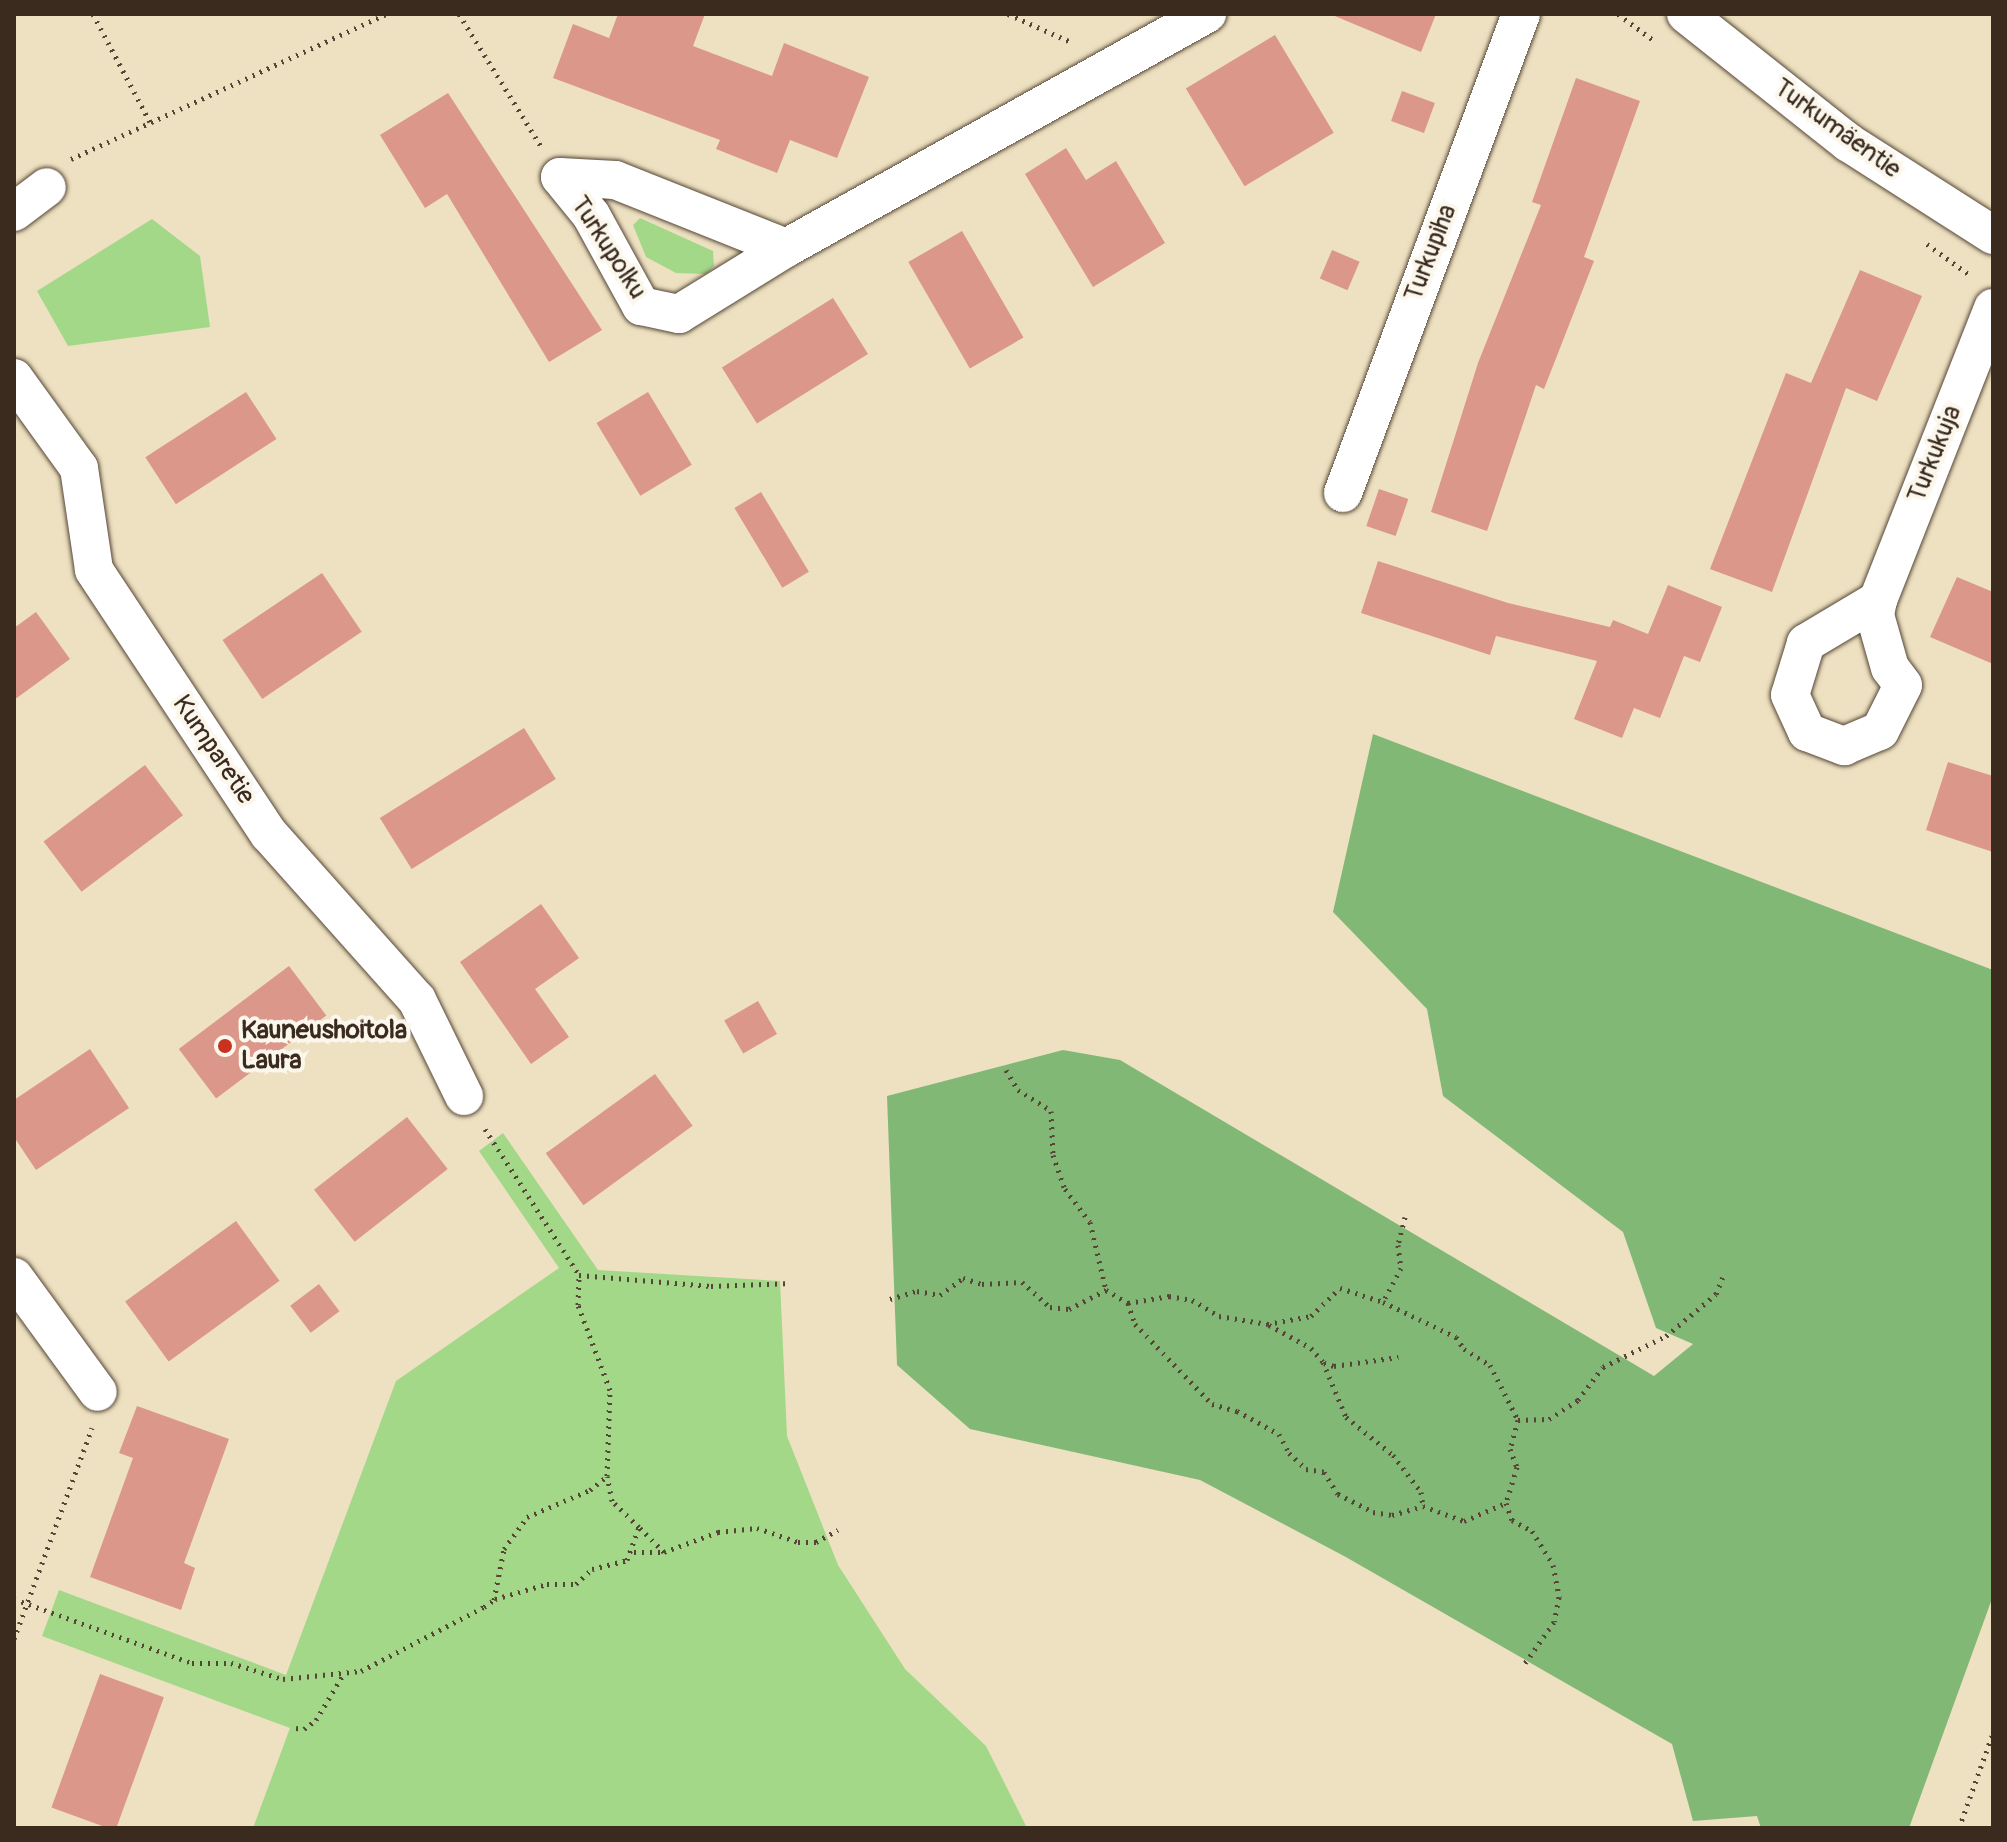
<!DOCTYPE html>
<html>
<head>
<meta charset="utf-8">
<style>
	body { margin:0 }
	#map { position:relative; width:2007px; height:1842px; overflow:hidden; background:#ede1c1; font-family:Pangolin,sans-serif }
	div>[style] { position:absolute }
	.green>* { inset:0; background:#a3d889 }
	.forest>* { inset:0; background:#82b875 }
	.building>* { inset:0; background:#db9789; transform-origin:0 0 }
	.path>* { height:5px; margin-top:-2.5px; transform-origin:0; background:repeating-linear-gradient(90deg,#564536 0 2px,transparent 0 8px) }
	.roads { filter:drop-shadow(0 0 2px #564536) drop-shadow(0 0 2px #564536) }
	.minor>* { height:38px; margin:-19px; padding:0 19px; transform-origin:19px; border-radius:19px; background:#fff }
	.dots>* { width:22px; height:22px; translate:-50% -50%; box-sizing:border-box; border:4px solid #fbf7ec; border-radius:50% }
	span { translate:-50% -50%; white-space:nowrap; text-align:center; line-height:1.15; -webkit-text-stroke:8px #fbf7ec; paint-order:stroke }
	.street-label { font-size:26px; color:#3b2a1e }
	.poi-label { font-size:26px; color:#3b2a1e; font-weight:700 }
	.left { translate:0 -50%; text-align:left }
	.frame { position:absolute; inset:0; border:16px solid #3b2a1e; pointer-events:none }
</style>
</head>
<body>
<div id="map">
	<div class="green">
		<div style="clip-path:polygon(640px 218px,713px 251px,714px 266px,706px 274px,676px 273px,646px 257px,633px 225px)"></div>
		<div style="clip-path:polygon(152px 219px,200px 256px,210px 327px,68px 346px,37px 291px)"></div>
		<div style="clip-path:polygon(503px 1133px,598px 1270px,780px 1281px,787px 1436px,838px 1565px,905px 1669px,986px 1746px,1027px 1828px,253px 1828px,290px 1728px,42px 1636px,59px 1590px,286px 1675px,396px 1381px,559px 1268px,479px 1151px)"></div>
	</div>
	<div class="forest">
		<div style="clip-path:polygon(1373px 734px,1993px 970px,1993px 1596px,1909px 1828px,1761px 1828px,1757px 1816px,1693px 1821px,1672px 1744px,1344px 1556px,1200px 1480px,970px 1429px,897px 1365px,887px 1096px,1063px 1050px,1120px 1060px,1654px 1376px,1693px 1344px,1656px 1328px,1623px 1232px,1443px 1096px,1427px 1009px,1333px 912px)"></div>
	</div>
	<div class="building">
		<div style="clip-path:polygon(618px 14px,705px 14px,693px 46px,772px 76px,784px 43px,869px 77px,837px 158px,790px 140px,777px 173px,716px 149px,720px 140px,553px 78px,573px 24px,609px 38px)"></div>
		<div style="clip-path:polygon(1330px 14px,1436px 14px,1421px 52px)"></div>
		<div style="left:1275px;top:35px;width:114px;height:104px;rotate:59deg"></div>
		<div style="clip-path:polygon(1576px 78px,1640px 101px,1584px 257px,1594px 261px,1544px 389px,1536px 385px,1487px 531px,1431px 512px,1478px 363px,1541px 205px,1532px 202px)"></div>
		<div style="left:1402px;top:91px;width:35px;height:32px;rotate:20deg"></div>
		<div style="clip-path:polygon(448px 93px,602px 330px,549px 362px,447px 194px,425px 208px,380px 135px)"></div>
		<div style="clip-path:polygon(1066px 148px,1086px 180px,1116px 161px,1165px 243px,1093px 287px,1025px 174px)"></div>
		<div style="left:962px;top:231px;width:123px;height:62px;rotate:60deg"></div>
		<div style="left:1332px;top:250px;width:30px;height:31px;rotate:23deg"></div>
		<div style="clip-path:polygon(1860px 270px,1922px 296px,1877px 401px,1846px 388px,1772px 592px,1710px 569px,1786px 373px,1811px 383px)"></div>
		<div style="left:833px;top:298px;width:66px;height:131px;rotate:58deg"></div>
		<div style="left:246px;top:392px;width:56px;height:120px;rotate:57deg"></div>
		<div style="left:648px;top:392px;width:85px;height:60px;rotate:59deg"></div>
		<div style="left:1379px;top:489px;width:31px;height:39px;rotate:19deg"></div>
		<div style="left:761px;top:492px;width:93px;height:31px;rotate:59deg"></div>
		<div style="clip-path:polygon(1378px 561px,1508px 603px,1610px 627px,1613px 620px,1648px 634px,1668px 585px,1722px 607px,1700px 662px,1684px 656px,1660px 718px,1634px 708px,1622px 738px,1574px 719px,1597px 661px,1496px 636px,1490px 655px,1361px 613px)"></div>
		<div style="left:322px;top:573px;width:71px;height:120px;rotate:56deg"></div>
		<div style="clip-path:polygon(1957px 577px,1993px 592px,1993px 664px,1930px 637px)"></div>
		<div style="clip-path:polygon(36px 612px,70px 659px,14px 700px,14px 628px)"></div>
		<div style="left:524px;top:728px;width:60px;height:170px;rotate:58deg"></div>
		<div style="clip-path:polygon(1948px 762px,1993px 776px,1993px 852px,1926px 830px)"></div>
		<div style="left:145px;top:765px;width:63px;height:127px;rotate:53deg"></div>
		<div style="clip-path:polygon(541px 904px,579px 958px,535px 989px,569px 1037px,531px 1064px,460px 962px)"></div>
		<div style="left:289px;top:966px;width:62px;height:138px;rotate:53deg"></div>
		<div style="left:758px;top:1001px;width:38px;height:39px;rotate:60deg"></div>
		<div style="clip-path:polygon(90px 1049px,129px 1108px,36px 1170px,14px 1137px,14px 1100px)"></div>
		<div style="left:655px;top:1074px;width:64px;height:135px;rotate:54deg"></div>
		<div style="left:407px;top:1117px;width:66px;height:118px;rotate:52deg"></div>
		<div style="left:236px;top:1221px;width:74px;height:137px;rotate:54deg"></div>
		<div style="left:319px;top:1284px;width:34px;height:36px;rotate:53deg"></div>
		<div style="clip-path:polygon(137px 1406px,229px 1439px,184px 1563px,195px 1568px,181px 1610px,90px 1577px,133px 1458px,119px 1453px)"></div>
		<div style="left:100px;top:1674px;width:68px;height:142px;rotate:20deg"></div>
	</div>
	<div class="path">
		<div style="left:93px;top:14px;width:122px;rotate:62.2deg"></div>
		<div style="left:459px;top:14px;width:155px;rotate:58.2deg"></div>
		<div style="left:1008px;top:14px;width:71px;rotate:24deg"></div>
		<div style="left:1618px;top:14px;width:47px;rotate:36.4deg"></div>
		<div style="left:71px;top:159px;width:347px;rotate:-24.7deg"></div>
		<div style="left:1927px;top:244px;width:54px;rotate:36deg"></div>
		<div style="left:1006px;top:1070px;width:23px;rotate:59deg"></div>
		<div style="left:1018px;top:1090px;width:39px;rotate:32deg"></div>
		<div style="left:1051px;top:1111px;width:44px;rotate:87.4deg"></div>
		<div style="left:1053px;top:1155px;width:36px;rotate:71deg"></div>
		<div style="left:1065px;top:1189px;width:41px;rotate:52.9deg"></div>
		<div style="left:1090px;top:1222px;width:70px;rotate:76.8deg"></div>
		<div style="left:485px;top:1129px;width:174px;rotate:57.2deg"></div>
		<div style="left:579px;top:1275px;width:132px;rotate:4.8deg"></div>
		<div style="left:711px;top:1286px;width:80px;rotate:-2.1deg"></div>
		<div style="left:1405px;top:1217px;width:29px;rotate:104deg"></div>
		<div style="left:1398px;top:1245px;width:23px;rotate:83deg"></div>
		<div style="left:1401px;top:1268px;width:38px;rotate:118deg"></div>
		<div style="left:1383px;top:1302px;width:81px;rotate:25.6deg"></div>
		<div style="left:1456px;top:1337px;width:14px;rotate:56deg"></div>
		<div style="left:1464px;top:1349px;width:31px;rotate:32deg"></div>
		<div style="left:1490px;top:1365px;width:62px;rotate:63deg"></div>
		<div style="left:1518px;top:1420px;width:30px;rotate:105deg"></div>
		<div style="left:1510px;top:1449px;width:19px;rotate:69deg"></div>
		<div style="left:1517px;top:1467px;width:38px;rotate:107deg"></div>
		<div style="left:1506px;top:1503px;width:18px;rotate:71deg"></div>
		<div style="left:1512px;top:1520px;width:23px;rotate:29deg"></div>
		<div style="left:1532px;top:1531px;width:40px;rotate:58deg"></div>
		<div style="left:1553px;top:1565px;width:33px;rotate:79deg"></div>
		<div style="left:1559px;top:1597px;width:25px;rotate:101deg"></div>
		<div style="left:1554px;top:1622px;width:54px;rotate:125.2deg"></div>
		<div style="left:890px;top:1299px;width:28px;rotate:-17deg"></div>
		<div style="left:917px;top:1291px;width:23px;rotate:10deg"></div>
		<div style="left:940px;top:1295px;width:29px;rotate:-36deg"></div>
		<div style="left:963px;top:1278px;width:20px;rotate:18deg"></div>
		<div style="left:982px;top:1284px;width:40px;rotate:-2.9deg"></div>
		<div style="left:1022px;top:1282px;width:38px;rotate:42deg"></div>
		<div style="left:1050px;top:1307px;width:19px;rotate:6deg"></div>
		<div style="left:1069px;top:1309px;width:42px;rotate:-27.2deg"></div>
		<div style="left:1106px;top:1290px;width:26px;rotate:31deg"></div>
		<div style="left:1128px;top:1303px;width:42px;rotate:-9.7deg"></div>
		<div style="left:1169px;top:1296px;width:23px;rotate:10deg"></div>
		<div style="left:1192px;top:1300px;width:31px;rotate:31deg"></div>
		<div style="left:1219px;top:1316px;width:49px;rotate:9.5deg"></div>
		<div style="left:1267px;top:1324px;width:45px;rotate:-10.3deg"></div>
		<div style="left:1311px;top:1316px;width:40px;rotate:-44deg"></div>
		<div style="left:1340px;top:1288px;width:45px;rotate:18deg"></div>
		<div style="left:1128px;top:1303px;width:22px;rotate:72deg"></div>
		<div style="left:1135px;top:1324px;width:111px;rotate:46.1deg"></div>
		<div style="left:1212px;top:1404px;width:26px;rotate:16deg"></div>
		<div style="left:1237px;top:1411px;width:48px;rotate:28.7deg"></div>
		<div style="left:1279px;top:1434px;width:21px;rotate:62deg"></div>
		<div style="left:1289px;top:1453px;width:23px;rotate:43deg"></div>
		<div style="left:1306px;top:1469px;width:18px;rotate:9deg"></div>
		<div style="left:1324px;top:1472px;width:26px;rotate:58deg"></div>
		<div style="left:1338px;top:1494px;width:39px;rotate:27deg"></div>
		<div style="left:1373px;top:1512px;width:19px;rotate:9deg"></div>
		<div style="left:1392px;top:1515px;width:32px;rotate:-16deg"></div>
		<div style="left:1423px;top:1506px;width:44px;rotate:20.1deg"></div>
		<div style="left:1464px;top:1521px;width:46px;rotate:-23.2deg"></div>
		<div style="left:1269px;top:1325px;width:48px;rotate:28.7deg"></div>
		<div style="left:1311px;top:1348px;width:18px;rotate:49deg"></div>
		<div style="left:1323px;top:1362px;width:60px;rotate:67.3deg"></div>
		<div style="left:1346px;top:1417px;width:60px;rotate:39deg"></div>
		<div style="left:1393px;top:1455px;width:46px;rotate:52.9deg"></div>
		<div style="left:1421px;top:1492px;width:14px;rotate:82deg"></div>
		<div style="left:1324px;top:1363px;width:10px;rotate:17deg"></div>
		<div style="left:1334px;top:1366px;width:65px;rotate:-8deg"></div>
		<div style="left:1518px;top:1420px;width:31px;rotate:-2deg"></div>
		<div style="left:1549px;top:1419px;width:35px;rotate:-33deg"></div>
		<div style="left:1578px;top:1400px;width:41px;rotate:-52.9deg"></div>
		<div style="left:1603px;top:1367px;width:70px;rotate:-26.2deg"></div>
		<div style="left:1666px;top:1336px;width:65px;rotate:-40deg"></div>
		<div style="left:1716px;top:1294px;width:18px;rotate:-68deg"></div>
		<div style="left:634px;top:1552px;width:30px"></div>
		<div style="left:664px;top:1552px;width:35px;rotate:-135deg"></div>
		<div style="left:664px;top:1552px;width:58px;rotate:-20.3deg"></div>
		<div style="left:718px;top:1532px;width:39px;rotate:-6deg"></div>
		<div style="left:757px;top:1528px;width:43px;rotate:18.9deg"></div>
		<div style="left:798px;top:1542px;width:18px"></div>
		<div style="left:816px;top:1542px;width:25px;rotate:-29deg"></div>
		<div style="left:14px;top:1599px;width:189px;rotate:19.8deg"></div>
		<div style="left:192px;top:1663px;width:39px"></div>
		<div style="left:231px;top:1663px;width:54px;rotate:17.1deg"></div>
		<div style="left:283px;top:1679px;width:78px;rotate:-5.9deg"></div>
		<div style="left:361px;top:1671px;width:139px;rotate:-27.5deg"></div>
		<div style="left:484px;top:1607px;width:12px;rotate:-35deg"></div>
		<div style="left:494px;top:1600px;width:52px;rotate:-78.9deg"></div>
		<div style="left:504px;top:1549px;width:39px;rotate:-54deg"></div>
		<div style="left:527px;top:1517px;width:69px;rotate:-23.2deg"></div>
		<div style="left:590px;top:1490px;width:22px;rotate:-39deg"></div>
		<div style="left:607px;top:1476px;width:86px;rotate:-88deg"></div>
		<div style="left:610px;top:1390px;width:91px;rotate:-110.6deg"></div>
		<div style="left:578px;top:1305px;width:30px;rotate:-88deg"></div>
		<div style="left:495px;top:1599px;width:54px;rotate:-16.1deg"></div>
		<div style="left:547px;top:1584px;width:29px"></div>
		<div style="left:576px;top:1584px;width:22px;rotate:-43deg"></div>
		<div style="left:592px;top:1569px;width:36px;rotate:-14deg"></div>
		<div style="left:627px;top:1560px;width:35px;rotate:-70deg"></div>
		<div style="left:639px;top:1527px;width:37px;rotate:-136deg"></div>
		<div style="left:612px;top:1501px;width:25px;rotate:-101deg"></div>
		<div style="left:14px;top:1639px;width:225px;rotate:-69.7deg"></div>
		<div style="left:296px;top:1728px;width:8px;rotate:7deg"></div>
		<div style="left:304px;top:1729px;width:15px;rotate:-37deg"></div>
		<div style="left:316px;top:1720px;width:52px;rotate:-59deg"></div>
		<div style="left:1959px;top:1828px;width:101px;rotate:-70.3deg"></div>
	</div>
	<div class="roads">
		<div class="minor">
			<div style="left:1686px;top:14px;width:208px;rotate:38.4deg"></div>
			<div style="left:1849px;top:143px;width:171px;rotate:32.6deg"></div>
			<div style="left:14px;top:212px;width:41px;rotate:-37.1deg"></div>
			<div style="left:786px;top:248px;width:184px;rotate:-158.3deg"></div>
			<div style="left:615px;top:180px;width:55px;rotate:-176.9deg"></div>
			<div style="left:560px;top:177px;width:49px;rotate:50.8deg"></div>
			<div style="left:591px;top:215px;width:104px;rotate:61.2deg"></div>
			<div style="left:641px;top:306px;width:39px;rotate:12deg"></div>
			<div style="left:679px;top:314px;width:126px;rotate:-31.7deg"></div>
			<div style="left:786px;top:248px;width:482px;rotate:-29.1deg"></div>
			<div style="left:14px;top:378px;width:111px;rotate:54.2deg"></div>
			<div style="left:79px;top:468px;width:103px;rotate:81.6deg"></div>
			<div style="left:94px;top:570px;width:317px;rotate:56.5deg"></div>
			<div style="left:269px;top:834px;width:222px;rotate:48.3deg"></div>
			<div style="left:417px;top:1000px;width:107px;rotate:63.9deg"></div>
			<div style="left:1343px;top:493px;width:511px;rotate:-69.61deg"></div>
			<div style="left:1878px;top:600px;width:84px;rotate:149.2deg"></div>
			<div style="left:1806px;top:643px;width:54px;rotate:107.1deg"></div>
			<div style="left:1790px;top:695px;width:41px;rotate:65.3deg"></div>
			<div style="left:1807px;top:732px;width:40px;rotate:21deg"></div>
			<div style="left:1844px;top:746px;width:39px;rotate:-23deg"></div>
			<div style="left:1880px;top:731px;width:51px;rotate:-63.4deg"></div>
			<div style="left:1903px;top:685px;width:21px;rotate:-127deg"></div>
			<div style="left:1890px;top:668px;width:55px;rotate:-105.8deg"></div>
			<div style="left:1875px;top:615px;width:15px;rotate:-79deg"></div>
			<div style="left:1878px;top:600px;width:314px;rotate:-68.5deg"></div>
			<div style="left:14px;top:1277px;width:142px;rotate:53.9deg"></div>
		</div>
	</div>
	<div class="dots">
		<div style="left:225px;top:1046px;background:#c8321e"></div>
	</div>
	<div class="street-label">
		<span style="left:1837px;top:129px;rotate:36deg">Turkumäentie</span>
		<span style="left:608px;top:248px;rotate:57deg">Turkupolku</span>
		<span style="left:1431px;top:253px;rotate:-69deg">Turkupiha</span>
		<span style="left:1935px;top:454px;rotate:-68deg">Turkukuja</span>
		<span style="left:213px;top:750px;rotate:56deg">Kumparetie</span>
	</div>
	<div class="poi-label">
		<span class="left" style="left:241px;top:1046px">Kauneushoitola<br>Laura</span>
	</div>
	<div class="frame"></div>
</div>
</body>
</html>
